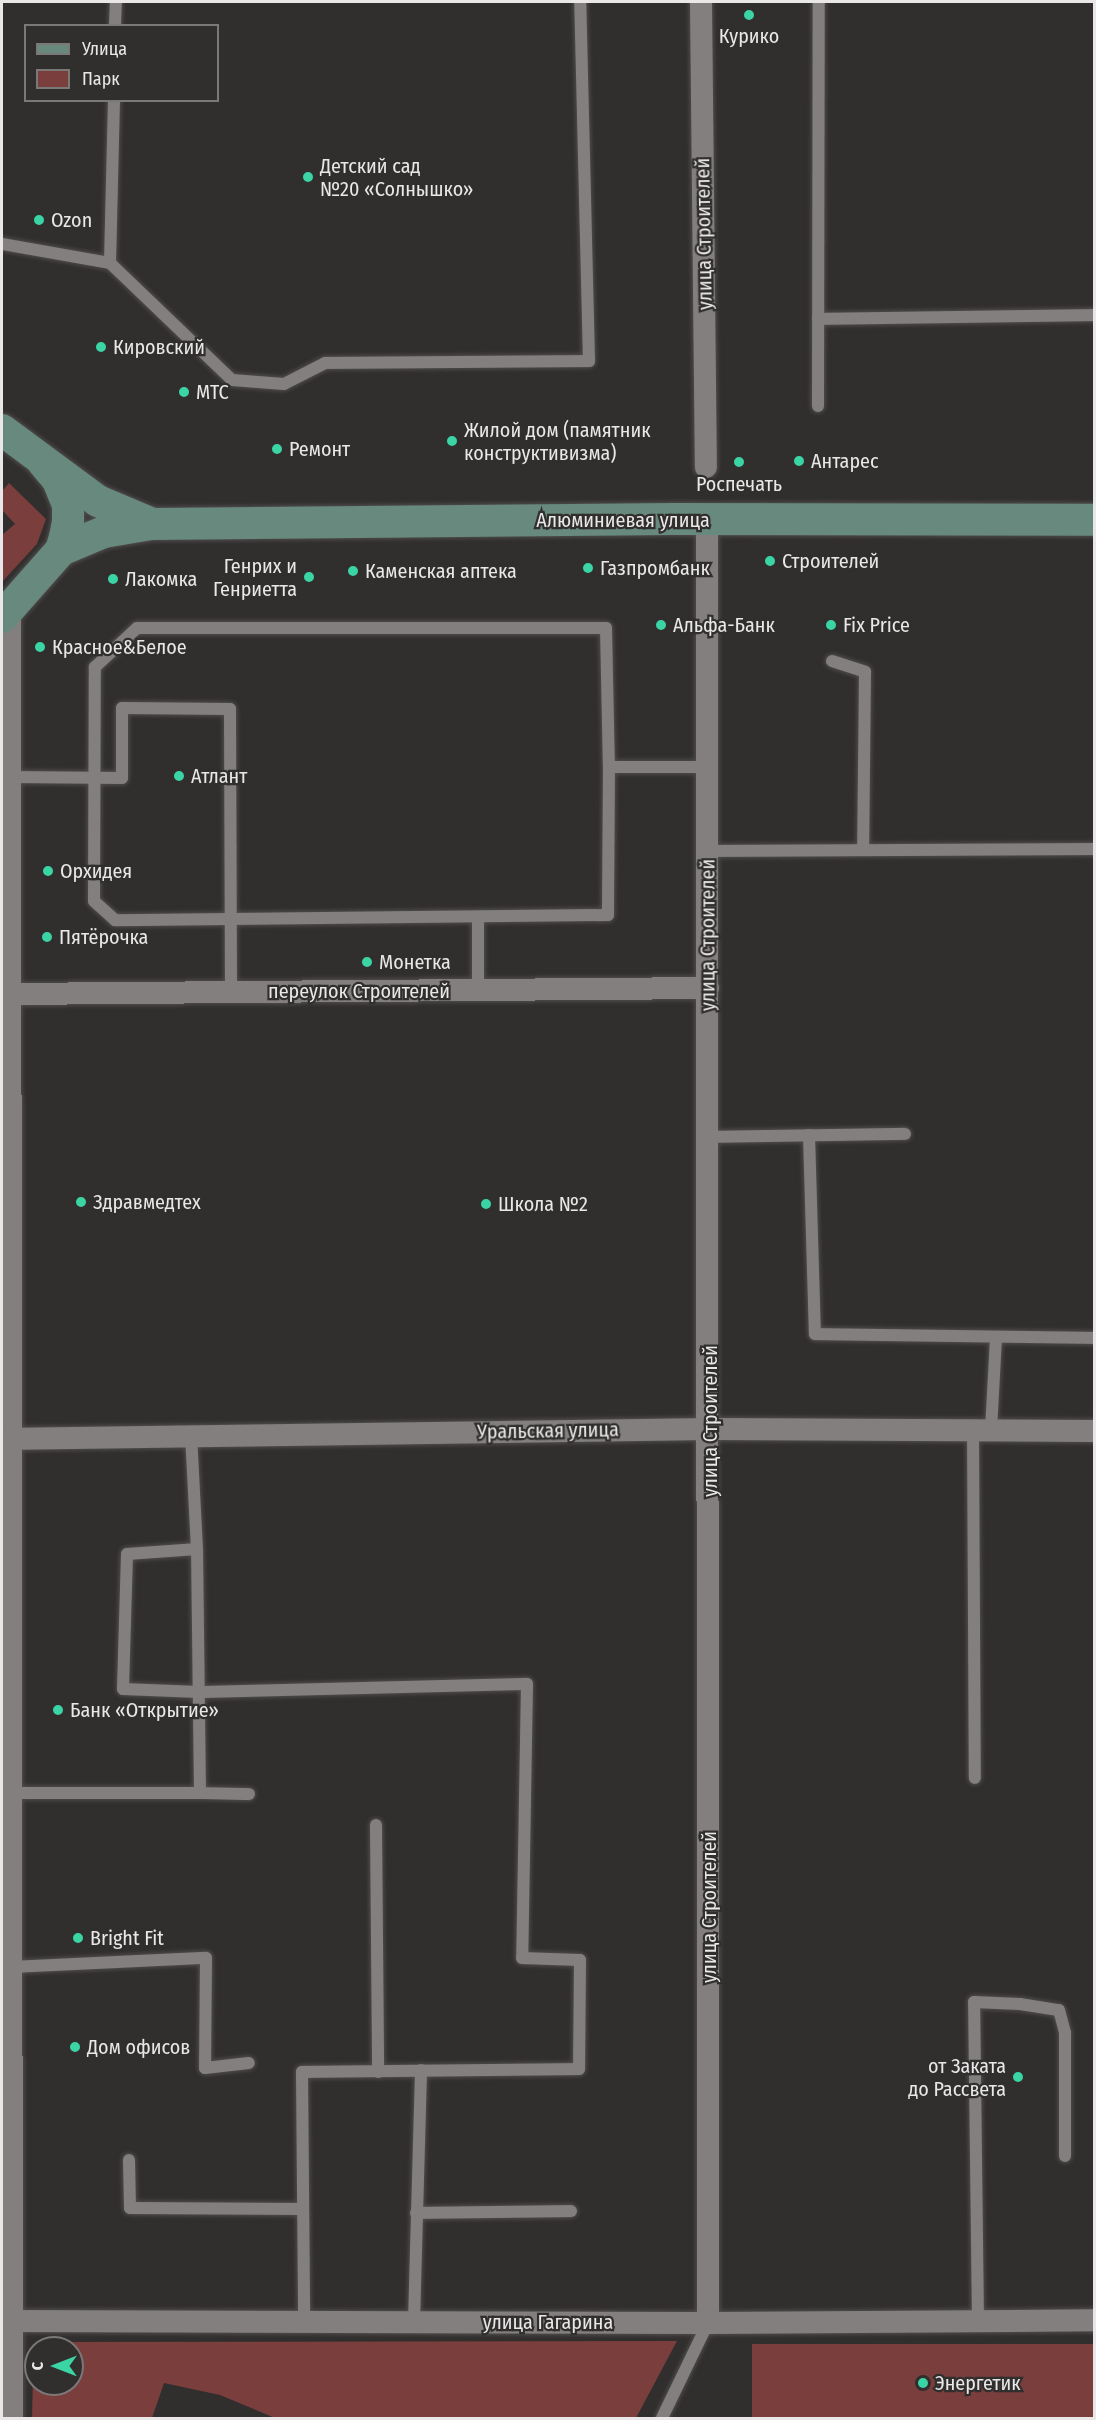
<!DOCTYPE html>
<html>
<head>
<meta charset="utf-8">
<style>
	body { margin:0 }
	#map { position:relative; width:1096px; height:2420px; overflow:hidden; background:#312e2e; font-family:"Fira Sans Condensed",sans-serif }
	div>[style] { position:absolute }
	.green>* { inset:0; background:#7a3e3d; transform-origin:0 0 }
	.roads { filter:drop-shadow(0 0 2px #4f4c4c) drop-shadow(0 0 2px #4f4c4c) }
	.lane>* { height:12px; margin:-6px; padding:0 6px; transform-origin:6px; border-radius:6px; background:#837f7f }
	.street>* { height:22px; margin:-11px; padding:0 11px; transform-origin:11px; border-radius:11px; background:#837f7f }
	.secondary>* { height:32px; margin:-16px; padding:0 16px; transform-origin:16px; border-radius:16px; background:#67897e }
	.dots>* { width:16px; height:16px; translate:-50% -50%; box-sizing:border-box; border:3px solid #312e2e; border-radius:50% }
	span { translate:-50% -50%; white-space:nowrap; text-align:center; line-height:1.15; -webkit-text-stroke:4.5px #312e2e; paint-order:stroke }
	.poi-label { font-size:20px; color:#e9e7e7 }
	.left { translate:0 -50%; text-align:left }
	.right { translate:-100% -50%; text-align:right }
	.street-label { font-size:20px; color:#e9e7e7 }
	.frame { position:absolute; inset:0; border:3px solid #e9e7e7; pointer-events:none }
	.legend { position:absolute; left:24px; top:24px; width:195px; height:78px; box-sizing:border-box; background:#312e2e; border:2px solid #7b7878; margin:0; padding:8px 10px; list-style:none; font-size:18px; color:#e9e7e7 }
	.legend li { display:flex; align-items:center; gap:12px; height:30px }
	.legend b { width:30px; border:2px solid #7b7878 }
	.north { position:absolute; left:24px; top:2336px; width:60px; height:60px; box-sizing:border-box; background:#312e2e; border:2px solid #7b7878; border-radius:50%; rotate:270deg; font-size:16px; font-weight:700; line-height:24px; text-align:center; color:#e9e7e7 }
	.north::after { content:''; display:block; margin:auto; width:21px; height:27px; background:#3ad4a5; clip-path:polygon(50% 0,100% 100%,50% 72%,0 100%) }
</style>
</head>
<body>
<div id="map">
	<div class="green">
		<div style="clip-path:polygon(9px 483px,46px 519px,37px 544px,2px 582px,2px 535px,15px 524px,2px 510px,2px 491px)"></div>
		<div style="clip-path:polygon(677px 2341px,636px 2418px,275px 2418px,220px 2395px,164px 2383px,152px 2418px,32px 2418px,33px 2375px,36px 2369px,36px 2384px,72px 2384px,72px 2348px,48px 2348px,51px 2342px)"></div>
		<div style="left:1094px;top:2344px;width:74px;height:342px;rotate:90deg"></div>
	</div>
	<div class="roads">
		<div class="lane">
			<div style="left:115px;top:26px;width:24px;rotate:-88deg"></div>
			<div style="left:2px;top:244px;width:110px;rotate:10deg"></div>
			<div style="left:110px;top:263px;width:163px;rotate:-88.6deg"></div>
			<div style="left:110px;top:263px;width:169px;rotate:43.8deg"></div>
			<div style="left:232px;top:380px;width:52px;rotate:4.4deg"></div>
			<div style="left:284px;top:384px;width:46px;rotate:-27.1deg"></div>
			<div style="left:325px;top:363px;width:264px;rotate:-0.4deg"></div>
			<div style="left:589px;top:361px;width:359px;rotate:-91.4deg"></div>
			<div style="left:818px;top:319px;width:276px;rotate:-0.8deg"></div>
			<div style="left:818px;top:406px;width:404px;rotate:-89.9deg"></div>
			<div style="left:832px;top:661px;width:35px;rotate:18deg"></div>
			<div style="left:865px;top:672px;width:178px;rotate:90.6deg"></div>
			<div style="left:609px;top:767px;width:148px;rotate:90.4deg"></div>
			<div style="left:608px;top:915px;width:493px;rotate:179.4deg"></div>
			<div style="left:115px;top:920px;width:28px;rotate:-138deg"></div>
			<div style="left:94px;top:901px;width:234px;rotate:-89.8deg"></div>
			<div style="left:95px;top:667px;width:57px;rotate:-42.9deg"></div>
			<div style="left:137px;top:628px;width:469px"></div>
			<div style="left:606px;top:628px;width:139px;rotate:88.8deg"></div>
			<div style="left:609px;top:767px;width:99px"></div>
			<div style="left:10px;top:777px;width:112px;rotate:0.5deg"></div>
			<div style="left:122px;top:778px;width:70px;rotate:-90deg"></div>
			<div style="left:122px;top:708px;width:108px;rotate:0.5deg"></div>
			<div style="left:230px;top:709px;width:283px;rotate:89.8deg"></div>
			<div style="left:708px;top:851px;width:386px;rotate:-0.3deg"></div>
			<div style="left:478px;top:917px;width:73px;rotate:90deg"></div>
			<div style="left:809px;top:1135px;width:199px;rotate:88.3deg"></div>
			<div style="left:815px;top:1334px;width:279px;rotate:0.8deg"></div>
			<div style="left:709px;top:1137px;width:196px;rotate:-0.9deg"></div>
			<div style="left:973px;top:1430px;width:348px;rotate:89.7deg"></div>
			<div style="left:991px;top:1430px;width:93px;rotate:-86.9deg"></div>
			<div style="left:197px;top:1549px;width:70px;rotate:175.9deg"></div>
			<div style="left:127px;top:1554px;width:135px;rotate:91.7deg"></div>
			<div style="left:123px;top:1689px;width:76px;rotate:2.3deg"></div>
			<div style="left:199px;top:1692px;width:328px;rotate:-1.4deg"></div>
			<div style="left:527px;top:1684px;width:274px;rotate:91deg"></div>
			<div style="left:522px;top:1958px;width:58px;rotate:2deg"></div>
			<div style="left:580px;top:1960px;width:109px;rotate:90.5deg"></div>
			<div style="left:579px;top:2069px;width:277px;rotate:179.4deg"></div>
			<div style="left:302px;top:2072px;width:250px;rotate:89.5deg"></div>
			<div style="left:12px;top:1793px;width:188px"></div>
			<div style="left:200px;top:1793px;width:244px;rotate:-90.7deg"></div>
			<div style="left:197px;top:1549px;width:113px;rotate:-93deg"></div>
			<div style="left:200px;top:1793px;width:49px;rotate:1.2deg"></div>
			<div style="left:376px;top:1825px;width:247px;rotate:89.5deg"></div>
			<div style="left:12px;top:1967px;width:194px;rotate:-2.7deg"></div>
			<div style="left:206px;top:1958px;width:110px;rotate:90.5deg"></div>
			<div style="left:205px;top:2068px;width:44px;rotate:-6.5deg"></div>
			<div style="left:129px;top:2160px;width:48px;rotate:88.8deg"></div>
			<div style="left:130px;top:2208px;width:173px;rotate:0.3deg"></div>
			<div style="left:416px;top:2213px;width:155px;rotate:-0.7deg"></div>
			<div style="left:978px;top:2321px;width:319px;rotate:-90.7deg"></div>
			<div style="left:974px;top:2002px;width:46px;rotate:2.5deg"></div>
			<div style="left:1020px;top:2004px;width:39px;rotate:9deg"></div>
			<div style="left:1059px;top:2010px;width:24px;rotate:75deg"></div>
			<div style="left:1065px;top:2033px;width:123px;rotate:90deg"></div>
			<div style="left:414px;top:2322px;width:252px;rotate:-88.4deg"></div>
			<div style="left:662px;top:2418px;width:106px;rotate:-64.2deg"></div>
		</div>
		<div class="street">
			<div style="left:701px;top:2px;width:465px;rotate:89.4deg"></div>
			<div style="left:707px;top:519px;width:1804px;rotate:89.97deg"></div>
			<div style="left:10px;top:609px;width:1809px;rotate:89.94deg"></div>
			<div style="left:10px;top:994px;width:698px;rotate:-0.49deg"></div>
			<div style="left:2px;top:1439px;width:708px;rotate:-0.81deg"></div>
			<div style="left:710px;top:1429px;width:384px;rotate:0.3deg"></div>
			<div style="left:2px;top:2321px;width:706px;rotate:0.16deg"></div>
			<div style="left:708px;top:2323px;width:386px;rotate:-0.4deg"></div>
		</div>
		<div class="secondary">
			<div style="left:2px;top:430px;width:119px;rotate:36.5deg"></div>
			<div style="left:98px;top:501px;width:56px;rotate:22.9deg"></div>
			<div style="left:61px;top:550px;width:47px;rotate:-22.7deg"></div>
			<div style="left:104px;top:532px;width:48px;rotate:-9.7deg"></div>
			<div style="left:151px;top:524px;width:524px;rotate:-0.55deg"></div>
			<div style="left:675px;top:519px;width:419px;rotate:0.1deg"></div>
			<div style="left:2px;top:617px;width:89px;rotate:-48.6deg"></div>
			<div style="left:61px;top:550px;width:14px;rotate:-73deg"></div>
			<div style="left:65px;top:537px;width:15px;rotate:-79deg"></div>
			<div style="left:68px;top:522px;width:17px;rotate:-90deg"></div>
			<div style="left:68px;top:505px;width:27px;rotate:-112deg"></div>
			<div style="left:58px;top:480px;width:23px;rotate:-130deg"></div>
		</div>
	</div>
	<div class="dots">
		<div style="left:749px;top:15px;background:#3ad4a5"></div>
		<div style="left:308px;top:177px;background:#3ad4a5"></div>
		<div style="left:39px;top:220px;background:#3ad4a5"></div>
		<div style="left:101px;top:347px;background:#3ad4a5"></div>
		<div style="left:184px;top:392px;background:#3ad4a5"></div>
		<div style="left:452px;top:441px;background:#3ad4a5"></div>
		<div style="left:277px;top:449px;background:#3ad4a5"></div>
		<div style="left:799px;top:461px;background:#3ad4a5"></div>
		<div style="left:739px;top:462px;background:#3ad4a5"></div>
		<div style="left:770px;top:561px;background:#3ad4a5"></div>
		<div style="left:588px;top:568px;background:#3ad4a5"></div>
		<div style="left:353px;top:571px;background:#3ad4a5"></div>
		<div style="left:309px;top:577px;background:#3ad4a5"></div>
		<div style="left:113px;top:579px;background:#3ad4a5"></div>
		<div style="left:661px;top:625px;background:#3ad4a5"></div>
		<div style="left:831px;top:625px;background:#3ad4a5"></div>
		<div style="left:40px;top:647px;background:#3ad4a5"></div>
		<div style="left:179px;top:776px;background:#3ad4a5"></div>
		<div style="left:48px;top:871px;background:#3ad4a5"></div>
		<div style="left:47px;top:937px;background:#3ad4a5"></div>
		<div style="left:367px;top:962px;background:#3ad4a5"></div>
		<div style="left:81px;top:1202px;background:#3ad4a5"></div>
		<div style="left:486px;top:1204px;background:#3ad4a5"></div>
		<div style="left:58px;top:1710px;background:#3ad4a5"></div>
		<div style="left:78px;top:1938px;background:#3ad4a5"></div>
		<div style="left:75px;top:2047px;background:#3ad4a5"></div>
		<div style="left:1018px;top:2077px;background:#3ad4a5"></div>
		<div style="left:923px;top:2383px;background:#3ad4a5"></div>
	</div>
	<div class="poi-label">
		<span style="left:749px;top:36px">Курико</span>
		<span class="left" style="left:320px;top:178px">Детский сад<br>№20 «Солнышко»</span>
		<span class="left" style="left:51px;top:220px">Ozon</span>
		<span class="left" style="left:113px;top:347px">Кировский</span>
		<span class="left" style="left:196px;top:392px">МТС</span>
		<span class="left" style="left:464px;top:442px">Жилой дом (памятник<br>конструктивизма)</span>
		<span class="left" style="left:289px;top:449px">Ремонт</span>
		<span class="left" style="left:811px;top:461px">Антарес</span>
		<span style="left:739px;top:484px">Роспечать</span>
		<span class="left" style="left:782px;top:561px">Строителей</span>
		<span class="right" style="left:297px;top:578px">Генрих и<br>Генриетта</span>
		<span class="left" style="left:600px;top:568px">Газпромбанк</span>
		<span class="left" style="left:365px;top:571px">Каменская аптека</span>
		<span class="left" style="left:125px;top:579px">Лакомка</span>
		<span class="left" style="left:673px;top:625px">Альфа-Банк</span>
		<span class="left" style="left:843px;top:625px">Fix Price</span>
		<span class="left" style="left:52px;top:647px">Красное&amp;Белое</span>
		<span class="left" style="left:191px;top:776px">Атлант</span>
		<span class="left" style="left:60px;top:871px">Орхидея</span>
		<span class="left" style="left:59px;top:937px">Пятёрочка</span>
		<span class="left" style="left:379px;top:962px">Монетка</span>
		<span class="left" style="left:93px;top:1202px">Здравмедтех</span>
		<span class="left" style="left:498px;top:1204px">Школа №2</span>
		<span class="left" style="left:70px;top:1710px">Банк «Открытие»</span>
		<span class="left" style="left:90px;top:1938px">Bright Fit</span>
		<span class="left" style="left:87px;top:2047px">Дом офисов</span>
		<span class="right" style="left:1006px;top:2078px">от Заката<br>до Рассвета</span>
		<span class="left" style="left:935px;top:2383px">Энергетик</span>
	</div>
	<div class="street-label">
		<span style="left:704px;top:234px;rotate:-91deg">улица Строителей</span>
		<span style="left:623px;top:520px">Алюминиевая улица</span>
		<span style="left:708px;top:935px;rotate:-90deg">улица Строителей</span>
		<span style="left:359px;top:991px">переулок Строителей</span>
		<span style="left:710px;top:1421px;rotate:-90deg">улица Строителей</span>
		<span style="left:548px;top:1431px;rotate:-1deg">Уральская улица</span>
		<span style="left:709px;top:1907px;rotate:-90deg">улица Строителей</span>
		<span style="left:548px;top:2322px">улица Гагарина</span>
	</div>
	<div class="frame"></div>
	<ul class="legend">
	<li><b style="height:8px;background:#67897e"></b>Улица</li>
	<li><b style="height:16px;background:#7a3e3d"></b>Парк</li>
	</ul>
	<div class="north">С</div>
</div>
</body>
</html>
